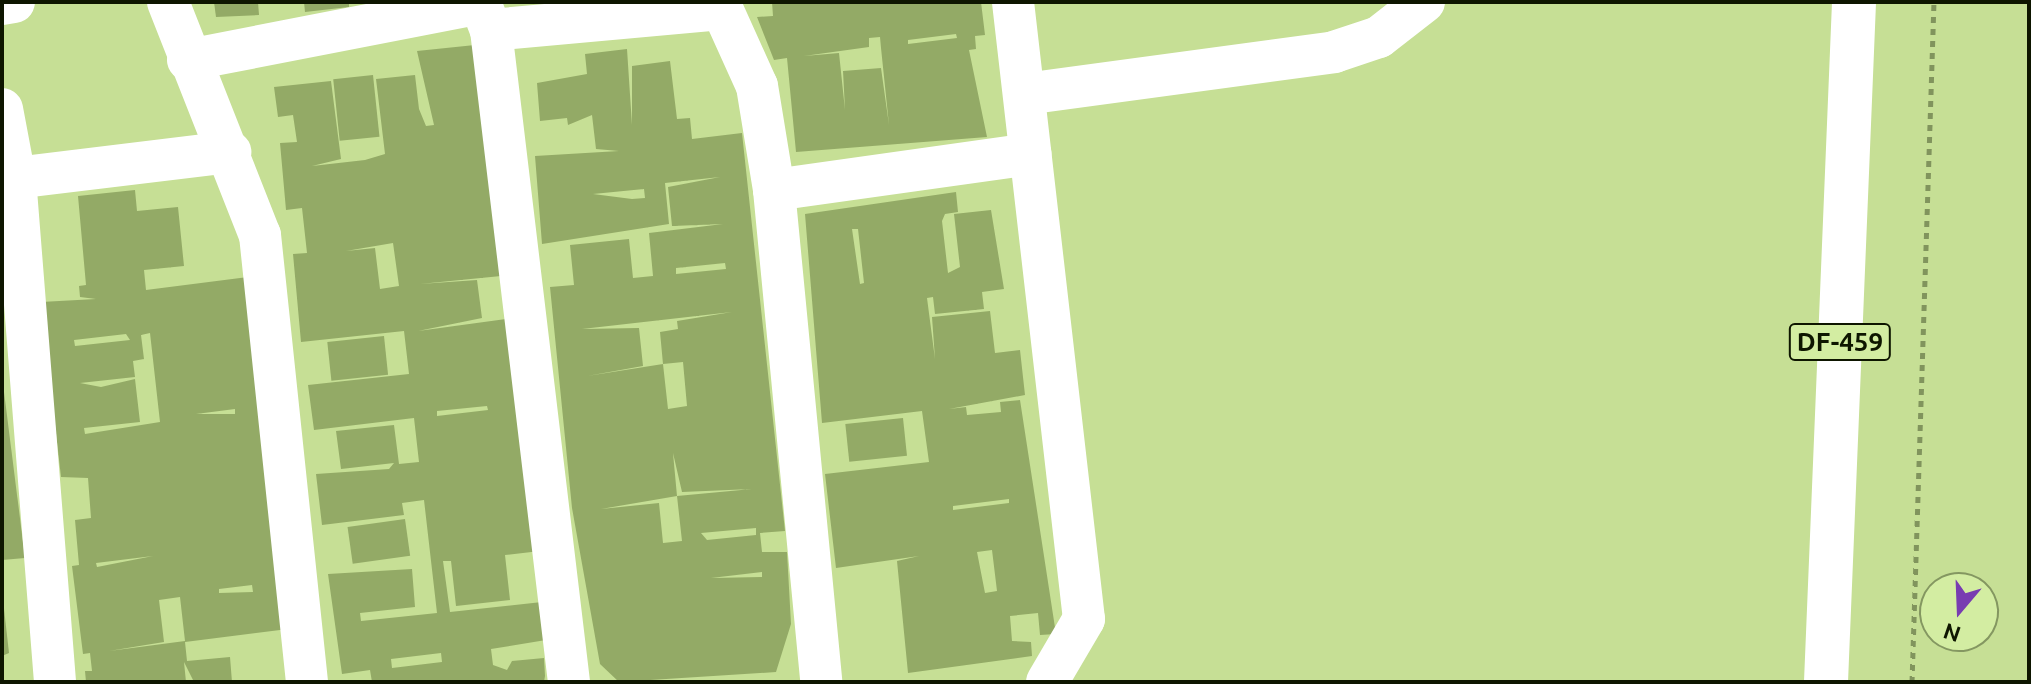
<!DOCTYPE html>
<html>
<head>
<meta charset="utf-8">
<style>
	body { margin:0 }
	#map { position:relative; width:2031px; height:684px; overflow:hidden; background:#c6df95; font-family:Ubuntu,sans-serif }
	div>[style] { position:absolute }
	.building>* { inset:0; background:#93aa66; transform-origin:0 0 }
	.path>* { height:5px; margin-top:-2.5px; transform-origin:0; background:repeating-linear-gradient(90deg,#81945d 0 6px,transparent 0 12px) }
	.minor>* { height:42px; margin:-21px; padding:0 21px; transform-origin:21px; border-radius:21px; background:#fff }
	.primary>* { height:44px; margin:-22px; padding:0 22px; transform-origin:22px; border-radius:22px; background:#fff }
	span { translate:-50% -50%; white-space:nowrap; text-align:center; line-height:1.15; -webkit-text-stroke:8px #d3eda2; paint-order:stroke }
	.shield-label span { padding:2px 6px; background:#d3eda2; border:2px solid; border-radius:6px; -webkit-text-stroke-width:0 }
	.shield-label { font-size:26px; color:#0e1600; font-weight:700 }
	.frame { position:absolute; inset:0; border:4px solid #0e1600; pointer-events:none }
	.north { position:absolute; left:1919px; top:572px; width:80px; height:80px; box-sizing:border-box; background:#d3eda2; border:2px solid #849761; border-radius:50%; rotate:199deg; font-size:22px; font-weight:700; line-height:32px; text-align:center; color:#0e1600 }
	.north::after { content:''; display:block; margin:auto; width:28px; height:36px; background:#783cb1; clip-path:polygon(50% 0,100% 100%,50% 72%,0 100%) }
</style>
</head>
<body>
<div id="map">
	<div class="building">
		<div style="clip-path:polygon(214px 2px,258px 2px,259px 15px,216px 17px)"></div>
		<div style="clip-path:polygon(304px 2px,349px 2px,349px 7px,305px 12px)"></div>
		<div style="clip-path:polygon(evenodd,772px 2px,981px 2px,985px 35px,975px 36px,976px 49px,969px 50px,987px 137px,796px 152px,787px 58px,774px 60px,757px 17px,773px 16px,772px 2px,956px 34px,957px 38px,908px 44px,908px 40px,956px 34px,772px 2px,880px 37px,881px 48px,889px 125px,881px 68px,843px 71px,845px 110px,839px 53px,804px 56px,869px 47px,869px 38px,880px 37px)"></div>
		<div style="clip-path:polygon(evenodd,475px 45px,501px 276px,420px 284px,477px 280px,482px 318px,418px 331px,506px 319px,540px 551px,505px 555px,510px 600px,456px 606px,451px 561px,443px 561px,450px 612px,542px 602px,546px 640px,491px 649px,493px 665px,507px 670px,512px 661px,544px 658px,545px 676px,544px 682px,372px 682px,370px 670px,342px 674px,328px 574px,412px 569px,415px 607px,360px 613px,361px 621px,437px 613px,424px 500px,402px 503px,404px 515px,322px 525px,316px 474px,389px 469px,394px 463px,341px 469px,336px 431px,394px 425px,399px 464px,419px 462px,414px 418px,314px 430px,308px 385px,409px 374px,404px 331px,301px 342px,293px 254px,307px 253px,302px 208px,286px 210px,280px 143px,297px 142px,293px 115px,278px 117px,274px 87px,331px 81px,341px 159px,312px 166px,365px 160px,385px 154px,376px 79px,415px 75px,419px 109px,426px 126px,434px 125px,417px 51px,475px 45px,393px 243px,399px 286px,380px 289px,375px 248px,346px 251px,393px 243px,475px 45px,487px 406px,488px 410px,437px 416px,437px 411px,487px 406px,475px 45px,441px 653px,442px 662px,392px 668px,391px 659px,441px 653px)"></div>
		<div style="clip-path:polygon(evenodd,627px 49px,632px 125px,632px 66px,670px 61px,677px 119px,690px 118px,692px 139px,742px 133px,785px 531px,760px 533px,762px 552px,787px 552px,791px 624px,776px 672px,619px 682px,600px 664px,572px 508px,550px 287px,574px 285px,570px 245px,629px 239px,633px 278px,653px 276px,649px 233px,723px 224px,672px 226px,668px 187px,720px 177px,665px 183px,669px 224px,542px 244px,535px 156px,619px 151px,596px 149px,592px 115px,568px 125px,567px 118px,540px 121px,537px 83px,587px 74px,585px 54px,627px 49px,644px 189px,645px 198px,632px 199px,593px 194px,644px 189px,627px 49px,725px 263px,726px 269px,676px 274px,676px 268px,725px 263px,627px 49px,732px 312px,677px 321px,678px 329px,660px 332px,663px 364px,683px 362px,687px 406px,668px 409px,663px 364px,587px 376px,643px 366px,639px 328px,582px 329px,732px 312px,627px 49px,673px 453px,682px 492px,752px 489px,677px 496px,682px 541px,663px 543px,659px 503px,601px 509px,677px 496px,673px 453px,627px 49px,756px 528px,756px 535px,707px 540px,701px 533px,756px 528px,627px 49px,762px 572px,762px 577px,711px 578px,762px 572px)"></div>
		<div style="left:373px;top:75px;width:62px;height:40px;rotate:84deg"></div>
		<div style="clip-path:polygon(evenodd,135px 190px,137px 211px,178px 207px,184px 266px,144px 270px,146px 290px,248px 277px,288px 629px,185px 642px,187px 661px,230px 657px,232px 682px,194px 682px,184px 662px,186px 682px,86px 682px,85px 671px,92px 671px,90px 653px,83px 654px,72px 566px,79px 565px,75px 520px,91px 518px,88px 478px,61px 477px,41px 302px,96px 299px,80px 297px,79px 286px,86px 285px,78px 196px,135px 190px,150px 333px,160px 422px,85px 434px,84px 428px,140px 422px,135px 379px,101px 387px,80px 383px,135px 377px,133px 361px,144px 359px,141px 335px,150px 333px,135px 190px,126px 334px,130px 340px,75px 346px,74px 340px,126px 334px,135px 190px,235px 409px,235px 414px,196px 414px,235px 409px,135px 190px,153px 556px,97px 567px,96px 563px,153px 556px,135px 190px,252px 585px,253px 592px,219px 593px,219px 589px,252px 585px,135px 190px,180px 597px,185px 641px,109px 651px,164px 642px,159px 600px,180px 597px)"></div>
		<div style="clip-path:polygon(evenodd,956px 192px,958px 212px,945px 214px,942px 221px,948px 273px,960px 267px,954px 214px,991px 210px,1004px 289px,982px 292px,984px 309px,935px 314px,933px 297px,927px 298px,935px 359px,932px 317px,990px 311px,995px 353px,1020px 350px,1025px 395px,949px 409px,966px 407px,967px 415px,1001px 412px,1000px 402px,1020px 400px,1056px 634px,1040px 635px,1038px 613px,1010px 616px,1012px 641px,1031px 642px,1032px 656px,908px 673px,897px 561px,919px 556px,836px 568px,825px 474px,929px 462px,922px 411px,822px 423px,805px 214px,956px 192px,852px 229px,858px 229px,864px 283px,860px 284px,852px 229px,956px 192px,1009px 499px,1009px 503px,953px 510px,953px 506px,1009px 499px,956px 192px,992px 550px,997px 591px,985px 593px,977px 552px,992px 550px)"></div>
		<div style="left:384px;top:336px;width:39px;height:57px;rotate:84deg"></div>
		<div style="clip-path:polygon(2px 376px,25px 558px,2px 560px)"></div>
		<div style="left:903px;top:418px;width:38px;height:58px;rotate:84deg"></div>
		<div style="left:405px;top:519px;width:37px;height:58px;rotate:82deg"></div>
		<div style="clip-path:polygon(2px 591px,9px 653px,2px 656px)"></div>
	</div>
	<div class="path">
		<div style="left:1912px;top:682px;width:680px;rotate:-88.15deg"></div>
	</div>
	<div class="minor">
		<div style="left:168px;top:2px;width:251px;rotate:68.5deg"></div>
		<div style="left:260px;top:235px;width:449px;rotate:84deg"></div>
		<div style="left:480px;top:2px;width:30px;rotate:69deg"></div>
		<div style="left:491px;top:30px;width:657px;rotate:83.18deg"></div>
		<div style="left:719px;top:2px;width:92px;rotate:65.7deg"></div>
		<div style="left:757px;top:86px;width:105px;rotate:80.7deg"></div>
		<div style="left:774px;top:190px;width:494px;rotate:84.5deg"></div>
		<div style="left:1013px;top:2px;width:621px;rotate:83.44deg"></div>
		<div style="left:1084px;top:619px;width:73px;rotate:120.4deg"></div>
		<div style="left:2px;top:4px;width:12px;rotate:-9deg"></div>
		<div style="left:491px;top:30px;width:231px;rotate:-5.2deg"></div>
		<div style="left:188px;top:60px;width:298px;rotate:-11deg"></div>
		<div style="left:1025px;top:94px;width:312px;rotate:-7.7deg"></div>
		<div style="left:1334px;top:52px;width:47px;rotate:-18.4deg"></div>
		<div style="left:1379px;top:37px;width:57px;rotate:-37.9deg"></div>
		<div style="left:2px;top:109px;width:70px;rotate:79.3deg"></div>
		<div style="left:15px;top:178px;width:506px;rotate:85.46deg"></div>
		<div style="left:15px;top:178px;width:217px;rotate:-6.9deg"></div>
		<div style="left:774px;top:190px;width:259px;rotate:-8deg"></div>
	</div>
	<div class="primary">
		<div style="left:1826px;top:682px;width:681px;rotate:-87.64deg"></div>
	</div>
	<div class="shield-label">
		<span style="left:1840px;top:342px">DF-459</span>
	</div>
	<div class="frame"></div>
	<div class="north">N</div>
</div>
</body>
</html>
